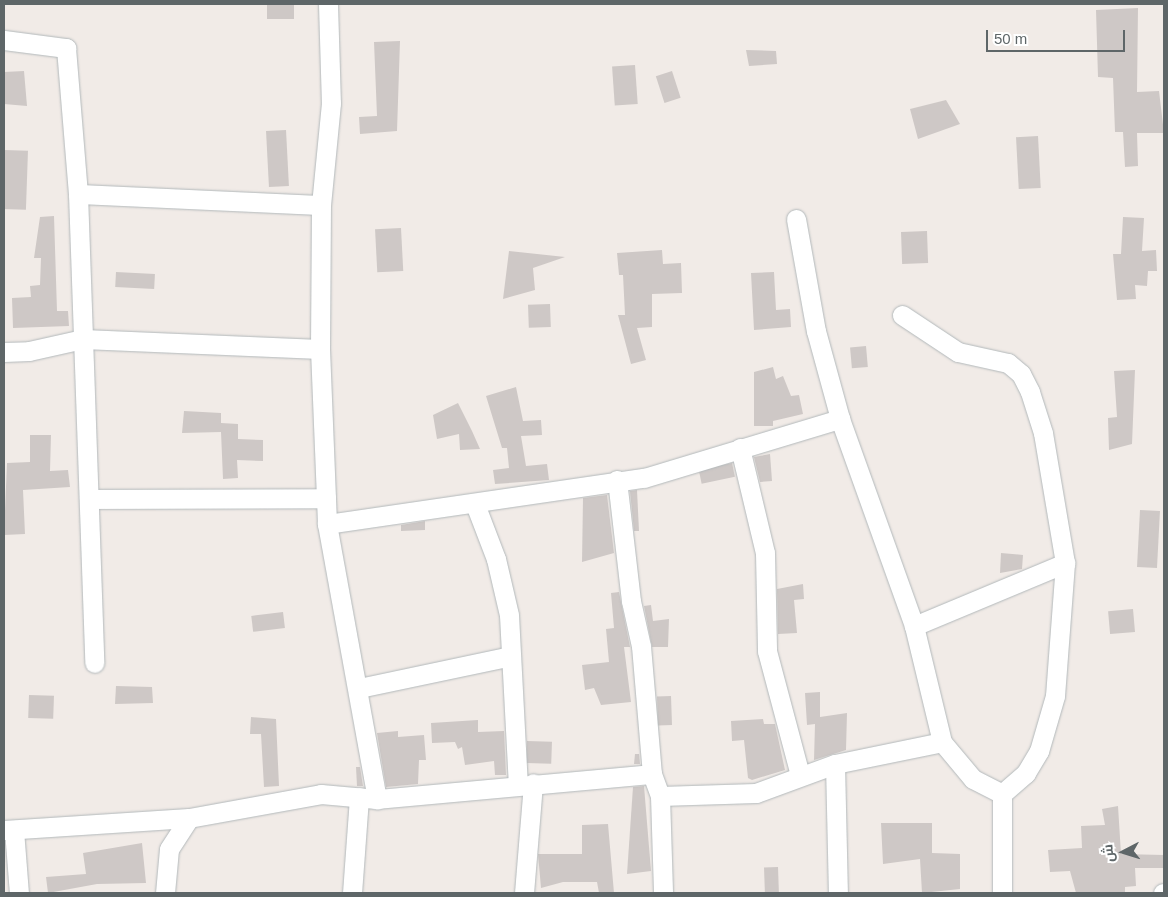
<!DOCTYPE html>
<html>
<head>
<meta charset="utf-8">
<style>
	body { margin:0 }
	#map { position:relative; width:1168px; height:897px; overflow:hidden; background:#f1ebe7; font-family:Helvetica,Cairo,sans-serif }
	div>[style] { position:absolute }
	.building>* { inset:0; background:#cec8c6; transform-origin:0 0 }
	.roads { filter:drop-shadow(0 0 1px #b2b8ba) drop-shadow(0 0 1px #b2b8ba) }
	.minor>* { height:19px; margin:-9.5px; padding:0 9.5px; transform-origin:9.5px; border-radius:9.5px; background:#fff }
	span { translate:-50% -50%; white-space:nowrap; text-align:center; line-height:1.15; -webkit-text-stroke:4.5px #fff; paint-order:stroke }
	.frame { position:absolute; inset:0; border:5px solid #5e6668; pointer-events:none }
	.north { position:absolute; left:1098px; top:827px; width:50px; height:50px; -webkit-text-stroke:4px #fff; paint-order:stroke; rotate:265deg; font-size:14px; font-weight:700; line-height:20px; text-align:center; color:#5e6668 }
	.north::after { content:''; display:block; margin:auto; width:18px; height:22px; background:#5e6668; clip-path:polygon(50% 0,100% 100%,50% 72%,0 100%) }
	.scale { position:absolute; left:986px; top:30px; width:139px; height:22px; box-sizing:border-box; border:2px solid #5e6668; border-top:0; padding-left:6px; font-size:15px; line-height:18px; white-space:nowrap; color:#5e6668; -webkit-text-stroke:4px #fff; paint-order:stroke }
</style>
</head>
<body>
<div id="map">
	<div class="building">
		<div style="left:267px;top:4px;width:27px;height:15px"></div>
		<div style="clip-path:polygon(1138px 8px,1137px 92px,1159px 91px,1164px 133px,1137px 133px,1138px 166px,1125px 167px,1123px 132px,1115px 132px,1113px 78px,1098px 77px,1096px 10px)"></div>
		<div style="clip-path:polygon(400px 41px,397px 131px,360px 134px,359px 117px,377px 116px,374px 42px)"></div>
		<div style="clip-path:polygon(746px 50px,776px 51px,777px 64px,749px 66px)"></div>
		<div style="left:635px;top:65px;width:39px;height:23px;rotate:86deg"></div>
		<div style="clip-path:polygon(24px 71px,27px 106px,4px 104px,4px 72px)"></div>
		<div style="left:672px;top:71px;width:28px;height:17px;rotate:72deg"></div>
		<div style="clip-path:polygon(946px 100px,960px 124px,918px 139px,910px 109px)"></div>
		<div style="left:286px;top:130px;width:56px;height:20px;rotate:87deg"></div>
		<div style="left:1038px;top:136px;width:52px;height:22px;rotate:87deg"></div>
		<div style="left:4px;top:150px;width:24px;height:59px;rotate:2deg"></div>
		<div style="clip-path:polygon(54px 216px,57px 311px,68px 311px,69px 326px,13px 328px,12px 298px,31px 297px,30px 286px,40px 285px,41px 258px,34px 258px,40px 217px)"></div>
		<div style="clip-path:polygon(1123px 217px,1144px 218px,1142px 251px,1156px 250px,1157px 271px,1148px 271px,1147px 286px,1135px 285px,1136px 299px,1117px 300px,1113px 254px,1121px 254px)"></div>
		<div style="left:401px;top:228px;width:43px;height:26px;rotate:87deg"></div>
		<div style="left:927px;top:231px;width:32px;height:26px;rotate:88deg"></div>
		<div style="clip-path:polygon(662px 250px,663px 264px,681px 263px,682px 293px,652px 294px,652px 327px,637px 328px,646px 360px,631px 364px,618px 315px,625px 315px,623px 275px,619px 275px,617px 253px)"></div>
		<div style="clip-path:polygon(509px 251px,565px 257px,533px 268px,535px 290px,503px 299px)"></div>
		<div style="left:116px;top:272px;width:39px;height:15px;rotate:3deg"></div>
		<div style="clip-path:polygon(774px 272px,776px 310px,790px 309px,791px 327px,754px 330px,751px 273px)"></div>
		<div style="left:550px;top:304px;width:23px;height:22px;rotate:88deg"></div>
		<div style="left:866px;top:346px;width:21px;height:16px;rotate:85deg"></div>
		<div style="clip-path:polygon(773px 367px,776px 379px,783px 376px,791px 396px,799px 395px,803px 414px,773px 421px,773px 426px,754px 426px,754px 372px)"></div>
		<div style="clip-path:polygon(1135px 370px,1132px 444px,1109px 450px,1108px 418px,1117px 417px,1114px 371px)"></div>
		<div style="clip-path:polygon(516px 387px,523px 421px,541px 420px,542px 435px,521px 436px,526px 466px,547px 464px,549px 480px,495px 484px,493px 470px,509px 468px,507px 448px,502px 448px,486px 396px)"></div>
		<div style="clip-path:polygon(458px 403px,472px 431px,480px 449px,460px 450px,459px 434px,437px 439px,433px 415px)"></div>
		<div style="clip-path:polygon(184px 411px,221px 413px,221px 423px,238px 424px,238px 439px,263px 440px,263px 461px,237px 460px,238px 478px,223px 479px,221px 432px,182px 433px)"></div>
		<div style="clip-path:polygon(30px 435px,51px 435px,50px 471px,68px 470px,70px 487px,23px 490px,25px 534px,4px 535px,7px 463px,30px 462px)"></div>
		<div style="clip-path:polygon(770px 454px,772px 481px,760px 482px,754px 457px)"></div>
		<div style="left:732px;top:463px;width:14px;height:34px;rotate:78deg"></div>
		<div style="clip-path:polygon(637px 490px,639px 531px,634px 531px,630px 491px)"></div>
		<div style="clip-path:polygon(607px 495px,614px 553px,582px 562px,583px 498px)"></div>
		<div style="left:1140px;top:510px;width:20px;height:57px;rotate:3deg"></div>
		<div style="clip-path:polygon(425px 521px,425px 530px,401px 531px,401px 525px)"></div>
		<div style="clip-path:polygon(1001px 553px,1023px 555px,1022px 569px,1000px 573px)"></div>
		<div style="clip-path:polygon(803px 584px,804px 599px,794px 600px,797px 633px,778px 634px,777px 589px)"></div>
		<div style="clip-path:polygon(619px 592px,630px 647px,624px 647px,631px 702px,601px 705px,594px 688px,585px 690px,582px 665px,609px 662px,606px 629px,614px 628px,611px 593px)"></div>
		<div style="clip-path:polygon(651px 605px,653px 621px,669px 619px,668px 647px,652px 647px,644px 606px)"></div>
		<div style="left:1133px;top:609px;width:23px;height:25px;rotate:85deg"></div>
		<div style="left:283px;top:612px;width:16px;height:32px;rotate:83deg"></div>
		<div style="clip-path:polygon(116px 686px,152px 687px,153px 703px,115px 704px)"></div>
		<div style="clip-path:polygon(820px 692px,820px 717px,847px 713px,846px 750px,814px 760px,815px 724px,807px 725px,805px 693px)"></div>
		<div style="left:29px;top:695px;width:25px;height:23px;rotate:2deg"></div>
		<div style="left:671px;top:696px;width:29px;height:14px;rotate:88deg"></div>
		<div style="clip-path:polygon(251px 717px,276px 719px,279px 786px,264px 787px,261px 734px,250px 734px)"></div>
		<div style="clip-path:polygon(763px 719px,764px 724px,775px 724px,785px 770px,752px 780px,748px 778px,744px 740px,732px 741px,731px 721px)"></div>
		<div style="clip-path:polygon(478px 720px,478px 732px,504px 731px,506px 775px,495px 775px,494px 761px,465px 765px,462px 747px,458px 749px,455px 742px,432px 743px,431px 723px)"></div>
		<div style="clip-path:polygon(398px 731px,398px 737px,424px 735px,426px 760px,419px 760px,418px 784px,386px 787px,377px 733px)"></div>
		<div style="left:527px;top:741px;width:25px;height:22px;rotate:2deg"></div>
		<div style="clip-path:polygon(635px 754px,639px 754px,640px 764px,634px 764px)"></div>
		<div style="clip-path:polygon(356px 767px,360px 767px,363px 786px,357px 786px)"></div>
		<div style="clip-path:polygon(644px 786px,651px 871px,627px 874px,633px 787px)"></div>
		<div style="clip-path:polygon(1118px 806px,1121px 854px,1164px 855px,1164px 868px,1135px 868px,1136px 886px,1125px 887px,1125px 893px,1076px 893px,1070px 871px,1050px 872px,1048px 850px,1082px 848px,1081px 826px,1105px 825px,1102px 809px)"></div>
		<div style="clip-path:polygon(881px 823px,932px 823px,932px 853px,960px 854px,960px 889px,922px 893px,920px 859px,883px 864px)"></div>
		<div style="clip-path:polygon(608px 824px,614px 893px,599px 893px,597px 882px,563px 882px,541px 888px,538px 854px,582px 854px,582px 825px)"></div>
		<div style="clip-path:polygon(142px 843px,146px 883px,97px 884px,48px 893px,46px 877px,86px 874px,83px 853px)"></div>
		<div style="left:778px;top:867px;width:26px;height:14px;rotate:88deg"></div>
	</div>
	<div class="roads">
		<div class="minor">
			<div style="left:328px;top:4px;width:99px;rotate:88.3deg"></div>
			<div style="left:331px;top:103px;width:102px;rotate:95.6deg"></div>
			<div style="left:321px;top:205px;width:144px;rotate:90.4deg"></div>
			<div style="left:320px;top:349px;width:175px;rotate:87.7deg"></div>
			<div style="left:327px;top:524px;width:280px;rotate:79.7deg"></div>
			<div style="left:4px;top:40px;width:63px;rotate:7.4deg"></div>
			<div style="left:66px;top:48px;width:146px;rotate:85.3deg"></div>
			<div style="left:78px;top:194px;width:469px;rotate:88deg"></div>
			<div style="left:78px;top:194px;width:243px;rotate:2.6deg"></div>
			<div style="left:796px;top:219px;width:114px;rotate:79.9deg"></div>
			<div style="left:816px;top:331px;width:91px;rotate:74.7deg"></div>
			<div style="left:840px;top:419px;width:220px;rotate:70.3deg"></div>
			<div style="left:914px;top:626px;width:119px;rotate:76.4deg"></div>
			<div style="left:942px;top:742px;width:48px;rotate:50deg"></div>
			<div style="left:973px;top:779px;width:33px;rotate:27deg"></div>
			<div style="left:902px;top:315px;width:67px;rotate:33.5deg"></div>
			<div style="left:958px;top:352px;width:51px;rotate:12.4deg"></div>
			<div style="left:1008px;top:363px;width:17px;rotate:40deg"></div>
			<div style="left:1021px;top:374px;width:20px;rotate:63deg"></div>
			<div style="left:1030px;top:392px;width:43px;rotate:72.4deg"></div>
			<div style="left:1043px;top:433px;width:132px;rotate:80.4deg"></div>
			<div style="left:1065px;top:563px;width:133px;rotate:94.3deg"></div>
			<div style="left:1055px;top:696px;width:57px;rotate:106.2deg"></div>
			<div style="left:1039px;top:751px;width:26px;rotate:121deg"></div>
			<div style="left:1026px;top:773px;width:32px;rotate:139deg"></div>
			<div style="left:1002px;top:794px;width:99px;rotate:90deg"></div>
			<div style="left:4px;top:352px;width:25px;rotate:-2deg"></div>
			<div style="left:29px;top:351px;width:55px;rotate:-12.5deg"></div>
			<div style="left:83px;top:339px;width:237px;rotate:2.4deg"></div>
			<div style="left:740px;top:448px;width:108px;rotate:76.6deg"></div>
			<div style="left:765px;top:553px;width:98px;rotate:88.8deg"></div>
			<div style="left:767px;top:651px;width:128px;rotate:75.1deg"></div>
			<div style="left:617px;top:480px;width:122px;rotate:83.4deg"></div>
			<div style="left:631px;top:601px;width:46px;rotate:77.5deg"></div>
			<div style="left:641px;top:646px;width:128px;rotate:85.1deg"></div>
			<div style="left:652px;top:774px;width:23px;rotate:70deg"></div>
			<div style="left:660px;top:796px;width:97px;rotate:88.2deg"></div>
			<div style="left:89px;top:499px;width:237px;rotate:-0.2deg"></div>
			<div style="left:475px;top:504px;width:59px;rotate:69.1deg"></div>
			<div style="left:496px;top:559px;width:57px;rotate:76.9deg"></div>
			<div style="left:509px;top:615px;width:170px;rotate:87deg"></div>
			<div style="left:327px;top:524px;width:320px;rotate:-8.3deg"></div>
			<div style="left:644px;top:478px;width:205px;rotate:-16.8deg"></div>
			<div style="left:914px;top:626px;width:164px;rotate:-22.6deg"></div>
			<div style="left:359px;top:688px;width:155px;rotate:-11.9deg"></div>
			<div style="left:835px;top:764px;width:129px;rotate:88.7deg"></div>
			<div style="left:660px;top:796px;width:96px;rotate:-1.8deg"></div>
			<div style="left:756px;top:793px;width:84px;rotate:-20.2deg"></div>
			<div style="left:835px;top:764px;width:109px;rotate:-11.6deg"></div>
			<div style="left:4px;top:830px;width:185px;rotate:-3.7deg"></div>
			<div style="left:189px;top:818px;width:134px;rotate:-10.3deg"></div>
			<div style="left:321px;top:794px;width:56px;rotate:5.1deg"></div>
			<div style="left:377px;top:799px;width:276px;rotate:-5.2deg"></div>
			<div style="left:14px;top:830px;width:63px;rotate:85.5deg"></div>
			<div style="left:165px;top:893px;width:44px;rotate:-84.8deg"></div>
			<div style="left:169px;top:849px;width:37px;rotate:-57deg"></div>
			<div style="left:352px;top:893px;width:96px;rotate:-85.8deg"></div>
			<div style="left:524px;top:893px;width:110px;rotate:-85.3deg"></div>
			<div style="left:1163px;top:893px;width:1px"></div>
		</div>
	</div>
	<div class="frame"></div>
	<div class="north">ش</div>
	<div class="scale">50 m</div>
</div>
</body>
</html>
